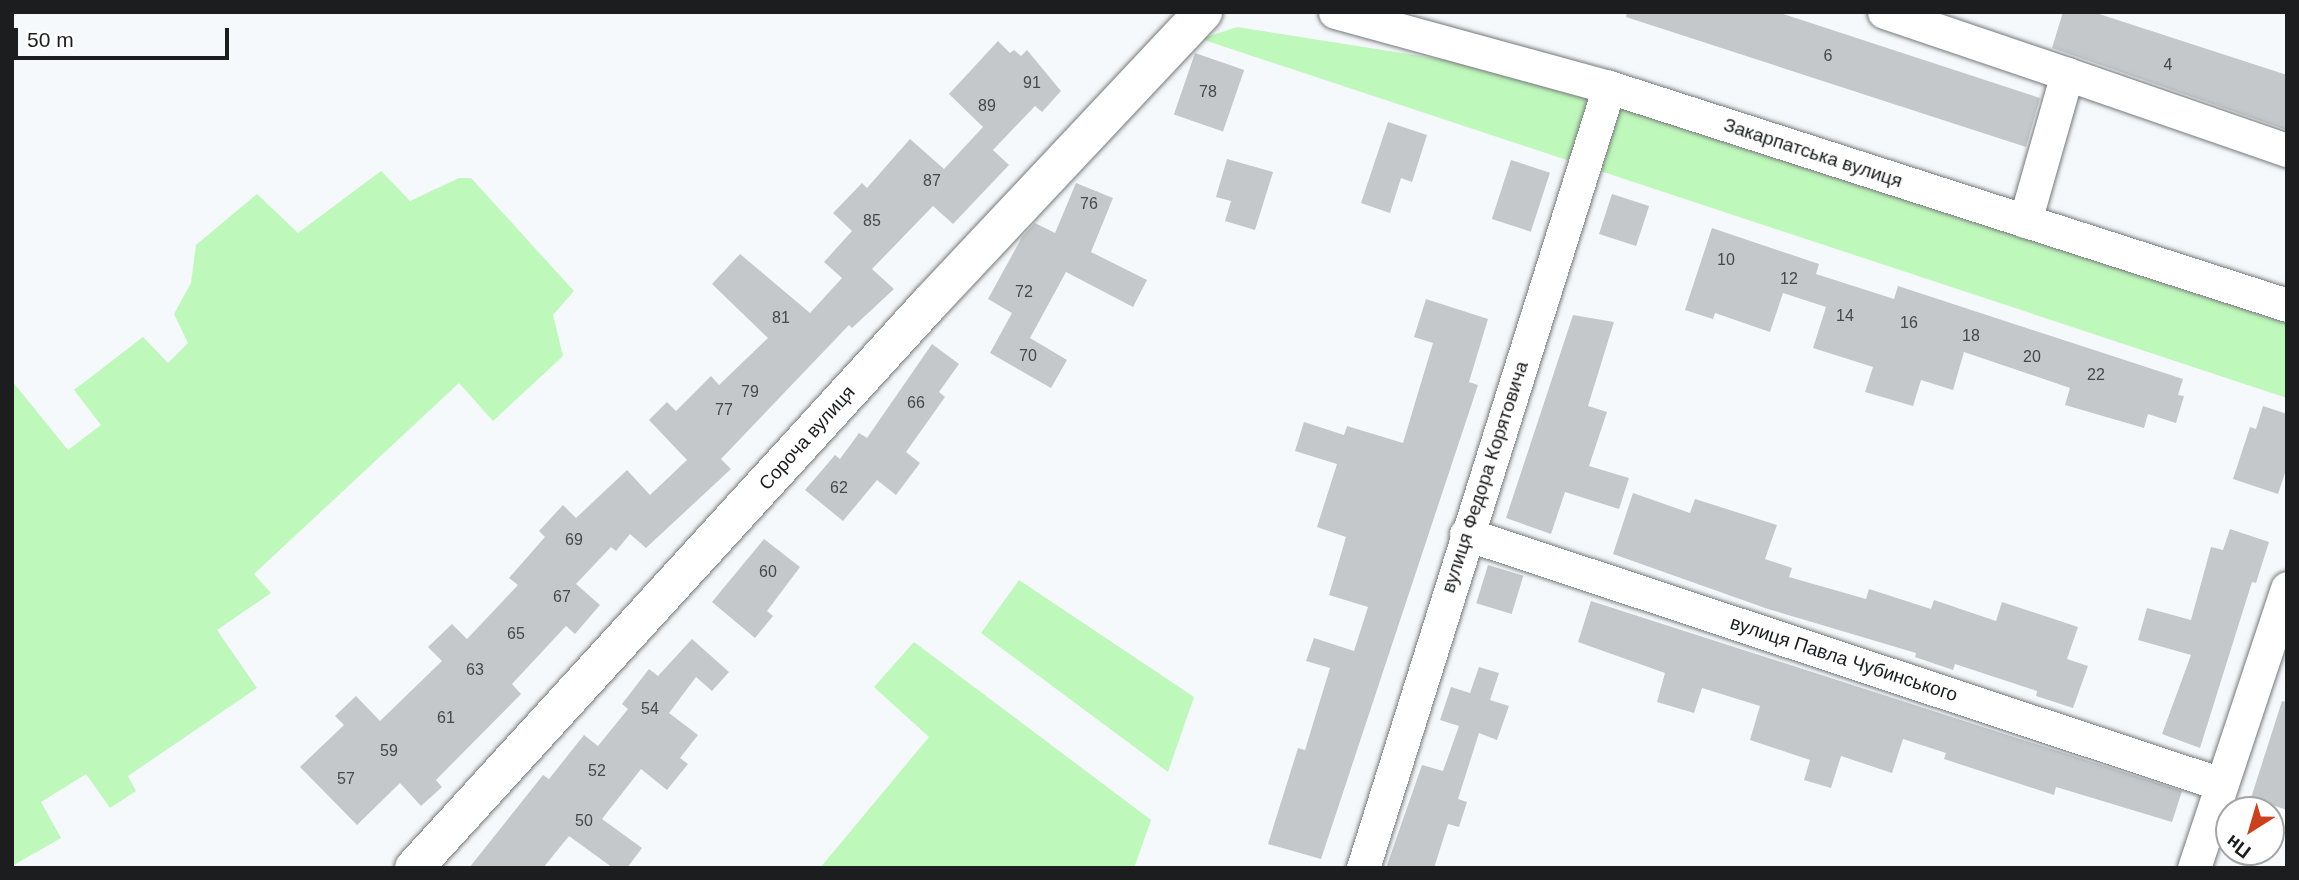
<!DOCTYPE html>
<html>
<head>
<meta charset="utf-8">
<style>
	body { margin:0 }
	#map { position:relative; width:2299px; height:880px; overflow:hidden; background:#f5f9fb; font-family:Helvetica,sans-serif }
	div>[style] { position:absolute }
	.green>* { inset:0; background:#bef8ba }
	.building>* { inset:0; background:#c5c8cb; transform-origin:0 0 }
	.roads { filter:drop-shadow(0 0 2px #75787a) drop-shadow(0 0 2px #75787a) }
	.minor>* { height:33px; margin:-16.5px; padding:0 16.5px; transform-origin:16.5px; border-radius:16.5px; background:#fff }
	.secondary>* { height:38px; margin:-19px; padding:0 19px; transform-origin:19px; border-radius:19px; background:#fff }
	span { translate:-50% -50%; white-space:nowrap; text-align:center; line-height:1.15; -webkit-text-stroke:6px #fff; paint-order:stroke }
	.number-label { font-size:16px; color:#464849 }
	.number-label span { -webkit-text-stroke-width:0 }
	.street-label { font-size:19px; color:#1c1d1e }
	.frame { position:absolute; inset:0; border:14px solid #1c1d1e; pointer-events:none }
	.north { position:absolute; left:2215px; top:796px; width:70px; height:70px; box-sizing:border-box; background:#fff; border:2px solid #a4a5a5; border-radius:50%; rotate:217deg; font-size:19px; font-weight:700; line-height:28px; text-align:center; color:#1c1d1e }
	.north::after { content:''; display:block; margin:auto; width:24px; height:32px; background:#ca411c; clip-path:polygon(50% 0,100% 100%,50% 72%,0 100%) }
	.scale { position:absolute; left:14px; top:28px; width:215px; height:32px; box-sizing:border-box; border:4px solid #1c1d1e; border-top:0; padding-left:9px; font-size:21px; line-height:24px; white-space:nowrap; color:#1c1d1e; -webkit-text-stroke:5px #fff; paint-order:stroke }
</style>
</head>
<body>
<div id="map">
	<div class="green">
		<div style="clip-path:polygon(1237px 27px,1516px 71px,2287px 314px,2287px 398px,1201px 39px)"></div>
		<div style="clip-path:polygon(381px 171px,410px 201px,459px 178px,471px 178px,574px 291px,553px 315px,563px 356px,493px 421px,459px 383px,254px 574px,271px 593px,217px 630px,257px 688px,128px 776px,136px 791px,110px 808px,86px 774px,41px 802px,61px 838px,12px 866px,12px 381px,68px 450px,101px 425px,74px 390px,143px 337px,168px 363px,188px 343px,174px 314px,191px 283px,196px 245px,257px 194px,298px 233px)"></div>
		<div style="clip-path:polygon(1019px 580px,1194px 697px,1168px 772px,981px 633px)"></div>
		<div style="clip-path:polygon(914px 642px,1151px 820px,1134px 868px,820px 868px,929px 737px,874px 687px)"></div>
	</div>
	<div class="building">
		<div style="clip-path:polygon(1627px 12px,1777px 12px,2040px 98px,2026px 147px,1626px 17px)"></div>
		<div style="clip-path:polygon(2063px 12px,2093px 12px,2287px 75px,2287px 130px,2052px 48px)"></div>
		<div style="clip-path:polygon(998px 41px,1010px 53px,1014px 50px,1021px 56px,1027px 50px,1061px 91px,1042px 112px,1035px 106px,993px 150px,1009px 165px,953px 224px,933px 206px,872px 269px,894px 289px,852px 328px,849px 325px,721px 459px,731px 469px,646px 548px,630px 534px,616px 551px,611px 547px,576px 584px,600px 605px,575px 634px,566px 626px,512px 684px,521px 694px,436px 780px,442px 787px,421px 806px,400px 783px,357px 825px,300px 767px,344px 725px,335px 716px,356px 696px,380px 721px,442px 661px,428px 647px,452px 624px,467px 639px,518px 585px,509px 578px,545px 537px,539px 531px,563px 505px,576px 518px,627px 470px,650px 495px,687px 460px,649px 420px,667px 402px,676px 411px,711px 376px,719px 385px,768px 338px,712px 284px,740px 254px,810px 313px,842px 278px,824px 262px,852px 231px,833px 213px,862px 183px,867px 188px,910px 139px,944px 169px,983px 127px,949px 94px)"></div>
		<div style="left:1195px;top:53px;width:52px;height:65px;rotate:19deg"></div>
		<div style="clip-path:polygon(1388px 122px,1427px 135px,1412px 182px,1401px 178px,1390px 213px,1361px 203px)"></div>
		<div style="clip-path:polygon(1227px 159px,1273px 172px,1255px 230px,1225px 221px,1231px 201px,1216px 197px)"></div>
		<div style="left:1511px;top:160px;width:41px;height:62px;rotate:18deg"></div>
		<div style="clip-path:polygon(1076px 183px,1113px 198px,1091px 252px,1147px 280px,1133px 307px,1066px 272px,1030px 338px,1067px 360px,1051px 388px,990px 353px,1012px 313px,988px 299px,1022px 237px,1035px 223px,1055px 233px)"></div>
		<div style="left:1612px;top:194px;width:39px;height:42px;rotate:18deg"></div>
		<div style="clip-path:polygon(1712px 228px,1819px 264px,1816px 274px,1894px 299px,1898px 286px,2183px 379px,2178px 395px,2184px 396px,2176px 423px,2148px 414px,2144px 428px,2065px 405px,2070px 388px,1964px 352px,1953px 390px,1921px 380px,1913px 406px,1865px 392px,1873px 367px,1813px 348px,1826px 307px,1783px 293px,1770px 332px,1715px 313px,1713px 319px,1685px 310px)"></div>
		<div style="clip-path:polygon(1426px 299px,1488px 319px,1469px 382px,1478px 385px,1321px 859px,1268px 844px,1298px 748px,1305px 750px,1330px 668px,1306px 661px,1314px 638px,1354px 651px,1368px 607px,1329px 595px,1346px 537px,1317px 527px,1337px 464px,1295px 451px,1304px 422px,1344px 435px,1347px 426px,1403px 443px,1433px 343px,1414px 337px)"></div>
		<div style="clip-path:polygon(1573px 315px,1614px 322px,1588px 406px,1607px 412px,1589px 466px,1629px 478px,1619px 509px,1565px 492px,1551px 534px,1506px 518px)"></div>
		<div style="clip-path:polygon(932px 344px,959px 364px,939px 392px,945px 397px,906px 452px,920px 463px,896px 495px,877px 480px,843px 521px,805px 490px,835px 455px,840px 459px,859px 433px,867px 438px)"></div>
		<div style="clip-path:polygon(2263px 406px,2287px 414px,2287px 467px,2278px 494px,2233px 479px,2250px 427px,2256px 429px)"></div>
		<div style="clip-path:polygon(1633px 493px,1690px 513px,1695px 499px,1777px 525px,1765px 559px,1792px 568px,1789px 577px,1866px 599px,1869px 589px,1931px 609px,1934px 600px,1996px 621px,2002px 602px,2078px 627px,2067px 659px,2088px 666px,2073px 708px,2036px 696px,2037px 691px,1955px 664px,1953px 670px,1915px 657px,1916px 653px,1768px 609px,1613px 554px)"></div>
		<div style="clip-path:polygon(2230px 529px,2269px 542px,2256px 583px,2252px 582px,2200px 748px,2162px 734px,2191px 655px,2138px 640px,2147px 608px,2191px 620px,2211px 547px,2223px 550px)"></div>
		<div style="clip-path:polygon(764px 539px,800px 567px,767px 611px,773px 616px,755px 638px,712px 602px)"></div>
		<div style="left:1488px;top:565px;width:37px;height:40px;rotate:17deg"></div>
		<div style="clip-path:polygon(1591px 601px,2182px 791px,2172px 822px,2056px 787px,2054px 795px,1944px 759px,1946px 753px,1903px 739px,1892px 773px,1841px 756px,1831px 788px,1804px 780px,1810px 760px,1750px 740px,1760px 706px,1702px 688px,1694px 713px,1657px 702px,1665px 673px,1578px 642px)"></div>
		<div style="clip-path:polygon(692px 639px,729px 672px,712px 691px,696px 677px,669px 713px,698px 735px,680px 758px,688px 764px,667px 790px,641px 769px,602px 819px,642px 848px,627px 868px,613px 868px,569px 836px,543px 868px,469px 868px,543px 775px,549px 779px,584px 735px,598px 746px,628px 709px,622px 704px,649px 669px,658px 676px)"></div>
		<div style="clip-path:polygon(1479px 667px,1499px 673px,1490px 700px,1509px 706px,1497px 740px,1479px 733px,1458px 799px,1467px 802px,1459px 827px,1448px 824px,1434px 868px,1386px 868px,1422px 765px,1443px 771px,1459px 726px,1440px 720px,1451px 687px,1470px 693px)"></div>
		<div style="clip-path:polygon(2282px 701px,2287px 702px,2287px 810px,2251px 798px)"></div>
	</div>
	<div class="roads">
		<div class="minor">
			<div style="left:1335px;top:12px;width:284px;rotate:15.3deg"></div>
			<div style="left:1609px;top:87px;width:712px;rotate:17.82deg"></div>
			<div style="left:1884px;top:12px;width:193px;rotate:18.7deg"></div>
			<div style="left:2025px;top:221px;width:153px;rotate:-74.1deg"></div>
			<div style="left:2067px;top:74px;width:233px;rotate:19.1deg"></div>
			<div style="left:1466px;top:534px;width:795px;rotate:18.32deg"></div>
			<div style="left:1363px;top:868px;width:819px;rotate:-72.52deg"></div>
			<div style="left:2194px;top:868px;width:295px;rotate:-71.6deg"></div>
		</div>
		<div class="secondary">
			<div style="left:414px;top:868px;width:765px;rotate:-47.6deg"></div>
			<div style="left:930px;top:303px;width:399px;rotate:-46.8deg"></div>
		</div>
	</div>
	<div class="number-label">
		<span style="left:1828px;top:56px">6</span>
		<span style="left:2168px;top:65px">4</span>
		<span style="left:1032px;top:83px">91</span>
		<span style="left:1208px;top:92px">78</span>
		<span style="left:987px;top:106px">89</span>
		<span style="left:932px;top:181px">87</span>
		<span style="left:1089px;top:204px">76</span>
		<span style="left:872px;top:221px">85</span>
		<span style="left:1726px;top:260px">10</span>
		<span style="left:1789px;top:279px">12</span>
		<span style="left:1024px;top:292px">72</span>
		<span style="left:1845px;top:316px">14</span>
		<span style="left:781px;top:318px">81</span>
		<span style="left:1909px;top:323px">16</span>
		<span style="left:1971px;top:336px">18</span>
		<span style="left:1028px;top:356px">70</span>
		<span style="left:2032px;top:357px">20</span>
		<span style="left:2096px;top:375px">22</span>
		<span style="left:750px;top:392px">79</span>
		<span style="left:916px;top:403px">66</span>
		<span style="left:724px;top:410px">77</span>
		<span style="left:839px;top:488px">62</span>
		<span style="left:574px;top:540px">69</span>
		<span style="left:768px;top:572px">60</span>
		<span style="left:562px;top:597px">67</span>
		<span style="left:516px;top:634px">65</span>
		<span style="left:475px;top:670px">63</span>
		<span style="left:650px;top:709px">54</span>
		<span style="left:446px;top:718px">61</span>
		<span style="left:389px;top:751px">59</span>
		<span style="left:597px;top:771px">52</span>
		<span style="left:346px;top:779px">57</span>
		<span style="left:584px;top:821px">50</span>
	</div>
	<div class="street-label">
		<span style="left:1813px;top:153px;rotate:18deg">Закарпатська вулиця</span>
		<span style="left:807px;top:438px;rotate:-48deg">Сороча вулиця</span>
		<span style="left:1485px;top:477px;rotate:-72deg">вулиця Федора Корятовича</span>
		<span style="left:1844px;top:659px;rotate:18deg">вулиця Павла Чубинського</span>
	</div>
	<div class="frame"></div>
	<div class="north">Пн</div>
	<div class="scale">50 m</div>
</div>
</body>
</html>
